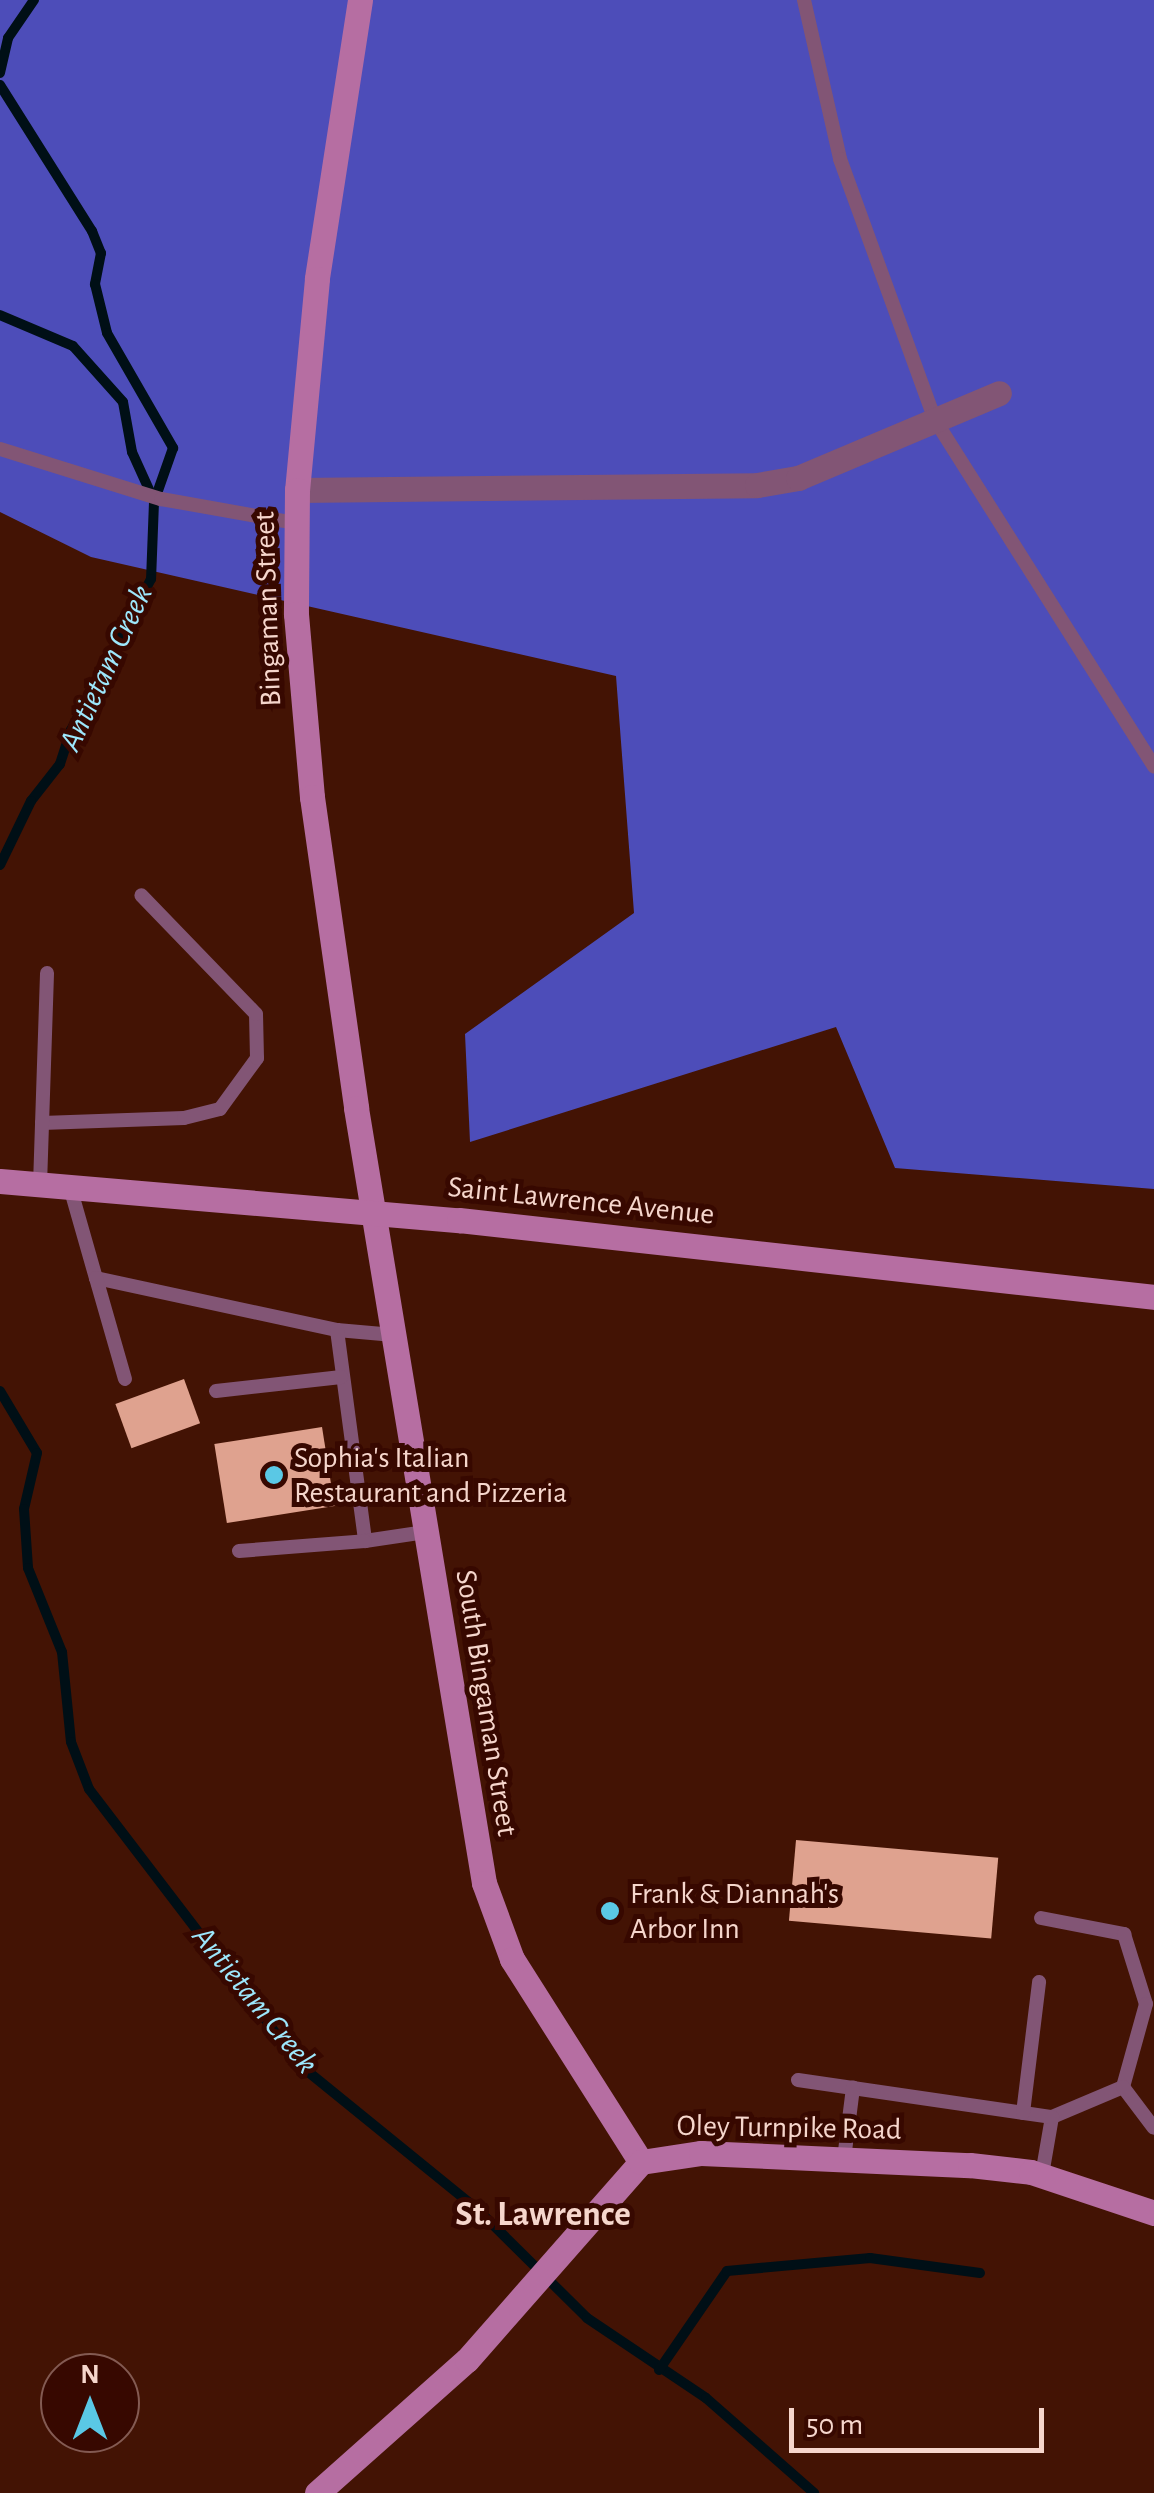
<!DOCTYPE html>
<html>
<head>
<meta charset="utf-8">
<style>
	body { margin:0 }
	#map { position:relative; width:1154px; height:2493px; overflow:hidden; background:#431304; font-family:"Alegreya Sans",sans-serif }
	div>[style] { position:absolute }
	.forest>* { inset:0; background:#4d4db9 }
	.stream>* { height:10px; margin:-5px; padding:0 5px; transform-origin:5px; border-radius:5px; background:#000f16 }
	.building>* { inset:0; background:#dfa28f; transform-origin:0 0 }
	.lane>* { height:14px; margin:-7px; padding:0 7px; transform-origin:7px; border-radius:7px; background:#825575 }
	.street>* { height:25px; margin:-12.5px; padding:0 12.5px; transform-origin:12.5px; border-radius:12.5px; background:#825575 }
	.secondary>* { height:25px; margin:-12.5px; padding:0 12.5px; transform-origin:12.5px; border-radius:12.5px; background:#b66ea2 }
	.dots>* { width:28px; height:28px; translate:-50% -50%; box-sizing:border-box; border:5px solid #370800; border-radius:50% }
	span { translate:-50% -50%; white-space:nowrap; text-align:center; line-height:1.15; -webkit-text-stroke:10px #370800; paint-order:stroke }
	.street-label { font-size:30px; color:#f6d6cc }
	.poi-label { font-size:30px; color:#f6d6cc }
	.left { translate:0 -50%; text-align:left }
	.water-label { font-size:32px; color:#9de7fc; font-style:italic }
	.quarter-label { font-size:35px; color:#f6d6cc; font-weight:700 }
	.north { position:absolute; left:40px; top:2353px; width:100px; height:100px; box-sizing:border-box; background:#370800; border:2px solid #835a52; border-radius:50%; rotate:0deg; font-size:28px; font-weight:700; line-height:40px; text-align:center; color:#f6d6cc }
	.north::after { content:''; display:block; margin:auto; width:35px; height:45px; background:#5ac8e5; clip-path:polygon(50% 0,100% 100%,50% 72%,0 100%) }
	.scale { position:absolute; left:789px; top:2408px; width:255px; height:45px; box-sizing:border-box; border:5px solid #f6d6cc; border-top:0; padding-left:12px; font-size:30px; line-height:35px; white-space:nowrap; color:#f6d6cc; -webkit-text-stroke:8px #370800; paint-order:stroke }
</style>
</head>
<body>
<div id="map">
	<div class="forest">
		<div style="clip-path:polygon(0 0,1154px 0,1154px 1189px,895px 1168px,836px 1027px,470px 1142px,465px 1034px,634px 913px,616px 676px,91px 557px,0 512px)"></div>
	</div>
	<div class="stream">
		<div style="left:0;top:73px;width:36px;rotate:-77deg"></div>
		<div style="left:8px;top:38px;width:46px;rotate:-55.6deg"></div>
		<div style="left:0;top:85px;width:173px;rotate:57.8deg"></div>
		<div style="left:92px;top:231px;width:24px;rotate:68deg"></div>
		<div style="left:101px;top:253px;width:32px;rotate:101deg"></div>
		<div style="left:95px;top:284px;width:50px;rotate:76.2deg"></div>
		<div style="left:107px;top:333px;width:133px;rotate:60.1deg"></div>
		<div style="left:173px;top:448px;width:57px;rotate:109.4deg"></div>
		<div style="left:154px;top:502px;width:77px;rotate:92.2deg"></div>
		<div style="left:151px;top:579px;width:171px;rotate:117.9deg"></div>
		<div style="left:71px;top:730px;width:36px;rotate:108deg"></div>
		<div style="left:60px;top:764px;width:47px;rotate:128.1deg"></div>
		<div style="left:31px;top:801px;width:71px;rotate:115.8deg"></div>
		<div style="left:0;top:315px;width:79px;rotate:23deg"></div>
		<div style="left:73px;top:346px;width:75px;rotate:48.2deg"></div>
		<div style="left:123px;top:402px;width:51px;rotate:79.8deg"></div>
		<div style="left:132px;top:452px;width:48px;rotate:65.6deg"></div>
		<div style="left:0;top:1391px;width:72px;rotate:59.2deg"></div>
		<div style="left:37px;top:1453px;width:57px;rotate:103.1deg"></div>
		<div style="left:24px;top:1509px;width:59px;rotate:86.1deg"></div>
		<div style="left:28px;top:1568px;width:91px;rotate:68deg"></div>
		<div style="left:62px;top:1652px;width:90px;rotate:84.3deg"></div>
		<div style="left:71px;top:1742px;width:50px;rotate:69deg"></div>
		<div style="left:89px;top:1789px;width:349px;rotate:52.6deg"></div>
		<div style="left:301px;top:2066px;width:225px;rotate:39.1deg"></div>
		<div style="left:476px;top:2208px;width:156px;rotate:44.7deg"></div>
		<div style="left:587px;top:2318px;width:143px;rotate:33.9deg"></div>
		<div style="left:706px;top:2398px;width:144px;rotate:41.3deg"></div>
		<div style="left:659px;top:2370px;width:120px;rotate:-55.5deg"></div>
		<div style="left:727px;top:2271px;width:144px;rotate:-5.2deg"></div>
		<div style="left:870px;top:2258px;width:111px;rotate:7.8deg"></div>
	</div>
	<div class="building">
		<div style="left:184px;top:1379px;width:47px;height:73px;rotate:70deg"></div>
		<div style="left:322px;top:1427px;width:80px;height:109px;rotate:81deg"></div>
		<div style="left:796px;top:1840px;width:203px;height:81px;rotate:5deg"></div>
	</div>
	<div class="lane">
		<div style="left:804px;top:0;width:163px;rotate:77.2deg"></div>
		<div style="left:840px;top:159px;width:278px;rotate:70deg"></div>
		<div style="left:935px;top:420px;width:410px;rotate:57.7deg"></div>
		<div style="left:0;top:449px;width:169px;rotate:17.3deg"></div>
		<div style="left:161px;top:499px;width:137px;rotate:10.1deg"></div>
		<div style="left:42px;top:1123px;width:142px;rotate:-2deg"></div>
		<div style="left:184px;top:1118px;width:37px;rotate:-14deg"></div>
		<div style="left:220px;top:1109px;width:63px;rotate:-54deg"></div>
		<div style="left:257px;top:1058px;width:44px;rotate:-91.3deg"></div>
		<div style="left:256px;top:1014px;width:165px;rotate:-134deg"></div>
		<div style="left:40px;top:1185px;width:212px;rotate:-88.1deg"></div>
		<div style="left:70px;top:1187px;width:95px;rotate:74.1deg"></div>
		<div style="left:96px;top:1278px;width:247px;rotate:12.2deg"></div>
		<div style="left:337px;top:1330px;width:57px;rotate:5deg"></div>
		<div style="left:96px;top:1278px;width:105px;rotate:74deg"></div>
		<div style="left:337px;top:1330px;width:213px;rotate:82.4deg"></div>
		<div style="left:365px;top:1541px;width:61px;rotate:-8.5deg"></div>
		<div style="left:216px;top:1391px;width:126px;rotate:-6.4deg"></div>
		<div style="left:239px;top:1551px;width:126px;rotate:-4.5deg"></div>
		<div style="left:1041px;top:1918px;width:85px;rotate:10.9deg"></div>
		<div style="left:1124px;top:1934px;width:73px;rotate:72.6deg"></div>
		<div style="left:1146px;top:2004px;width:86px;rotate:105.5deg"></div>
		<div style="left:1123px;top:2087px;width:77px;rotate:157.1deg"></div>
		<div style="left:1052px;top:2117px;width:59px;rotate:99.8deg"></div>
		<div style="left:798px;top:2080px;width:257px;rotate:8.3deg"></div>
		<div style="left:1123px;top:2087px;width:51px;rotate:52.9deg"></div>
		<div style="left:1023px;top:2113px;width:132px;rotate:-83deg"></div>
		<div style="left:844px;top:2159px;width:72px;rotate:-82.8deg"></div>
	</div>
	<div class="street">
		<div style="left:297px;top:490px;width:460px;rotate:-0.6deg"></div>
		<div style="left:757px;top:485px;width:42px;rotate:-9.7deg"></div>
		<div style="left:798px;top:478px;width:218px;rotate:-22.9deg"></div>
	</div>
	<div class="secondary">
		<div style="left:360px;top:0;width:282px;rotate:98.8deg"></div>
		<div style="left:317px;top:279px;width:212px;rotate:95.4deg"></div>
		<div style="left:297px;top:490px;width:124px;rotate:90.5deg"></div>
		<div style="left:296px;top:614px;width:184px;rotate:85deg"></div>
		<div style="left:312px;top:797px;width:314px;rotate:81.9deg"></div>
		<div style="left:356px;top:1108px;width:785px;rotate:80.62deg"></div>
		<div style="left:484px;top:1883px;width:81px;rotate:69.8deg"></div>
		<div style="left:512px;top:1959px;width:241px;rotate:57.6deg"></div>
		<div style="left:0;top:1181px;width:461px;rotate:4.9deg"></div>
		<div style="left:459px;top:1220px;width:699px;rotate:6.32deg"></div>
		<div style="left:317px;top:2493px;width:200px;rotate:-41.6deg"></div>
		<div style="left:467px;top:2360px;width:264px;rotate:-48.7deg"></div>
		<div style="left:641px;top:2162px;width:61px;rotate:-8.5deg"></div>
		<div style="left:701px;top:2153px;width:269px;rotate:2.6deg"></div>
		<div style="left:970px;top:2165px;width:61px;rotate:6.5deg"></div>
		<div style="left:1031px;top:2172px;width:130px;rotate:18.4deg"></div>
	</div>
	<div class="dots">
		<div style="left:274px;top:1475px;background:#5ac8e5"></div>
		<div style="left:610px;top:1911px;background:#5ac8e5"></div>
	</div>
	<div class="street-label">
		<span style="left:268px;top:609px;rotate:-92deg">Bingaman Street</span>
		<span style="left:581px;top:1201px;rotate:6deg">Saint Lawrence Avenue</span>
		<span style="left:486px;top:1703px;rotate:81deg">South Bingaman Street</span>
		<span style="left:789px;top:2128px;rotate:1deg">Oley Turnpike Road</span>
	</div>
	<div class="poi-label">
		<span class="left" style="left:294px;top:1475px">Sophia's Italian<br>Restaurant and Pizzeria</span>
		<span class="left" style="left:630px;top:1911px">Frank &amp; Diannah's<br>Arbor Inn</span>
	</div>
	<div class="water-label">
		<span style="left:106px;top:668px;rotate:-65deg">Antietam Creek</span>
		<span style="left:255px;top:2000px;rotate:51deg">Antietam Creek</span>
	</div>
	<div class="quarter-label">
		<span style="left:543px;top:2215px">St. Lawrence</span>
	</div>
	<div class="north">N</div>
	<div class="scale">50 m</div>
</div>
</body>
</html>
